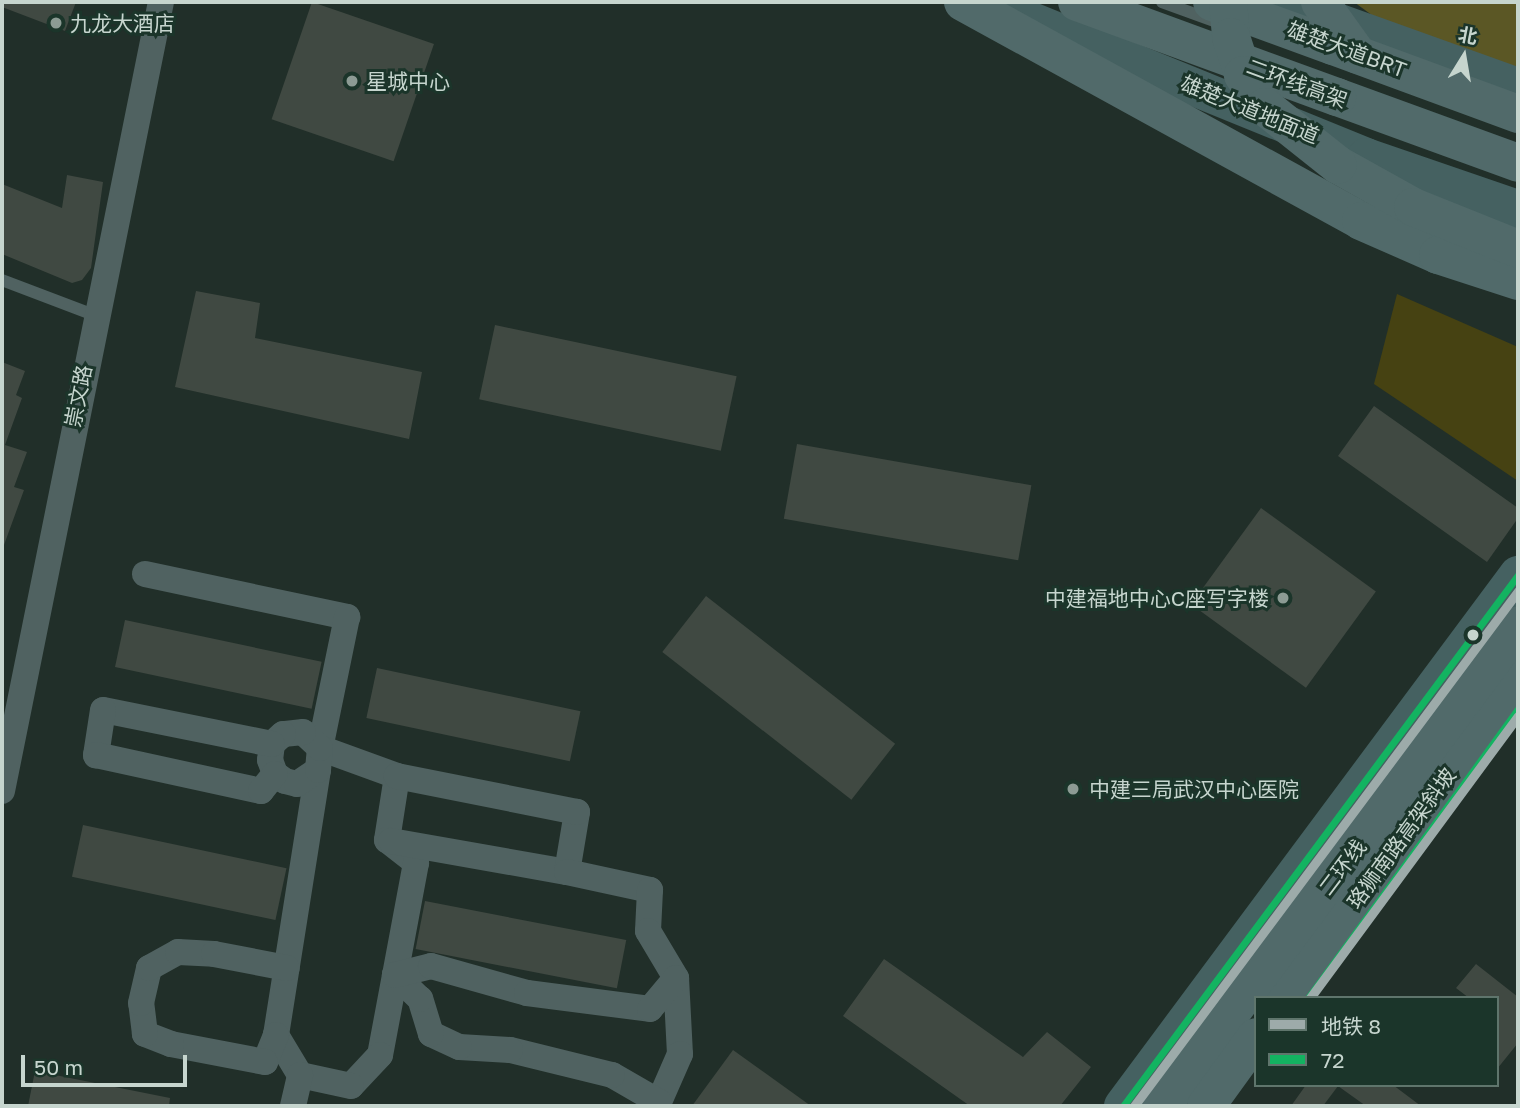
<!DOCTYPE html>
<html>
<head>
<meta charset="utf-8">
<style>
	body { margin:0 }
	#map { position:relative; width:1520px; height:1108px; overflow:hidden; background:#212f29; font-family:"Golos Text","Noto Sans SC",sans-serif }
	div>[style] { position:absolute }
	.green>* { inset:0; background:#464212 }
	.forest>* { inset:0; background:#5b5725 }
	.building>* { inset:0; background:#404942; transform-origin:0 0 }
	.lane>* { height:12px; margin:-6px; padding:0 6px; transform-origin:6px; border-radius:6px; background:#506261 }
	.street>* { height:26px; margin:-13px; padding:0 13px; transform-origin:13px; border-radius:13px; background:#506261 }
	.primary>* { height:38px; margin:-19px; padding:0 19px; transform-origin:19px; border-radius:19px; background:#456161 }
	.highway>* { height:38px; margin:-19px; padding:0 19px; transform-origin:19px; border-radius:19px; background:#516a6a }
	.highway-bridge>* { height:38px; margin:-19px; padding:0 19px; transform-origin:19px; border-radius:19px; background:#516a6a }
	.bus-1>* { height:7px; margin:-3.5px; padding:0 3.5px; transform-origin:3.5px; border-radius:3.5px; background:#13b361 }
	.metro-1>* { height:9px; margin:-4.5px; padding:0 4.5px; transform-origin:4.5px; border-radius:4.5px; background:#9dabaa }
	.dots>* { width:19px; height:19px; translate:-50% -50%; box-sizing:border-box; border:4px solid #1b352a; border-radius:50% }
	span { translate:-50% -50%; white-space:nowrap; text-align:center; line-height:1.15; -webkit-text-stroke:6px #1b352a; paint-order:stroke }
	.poi-label { font-size:21px; color:#c6d5ce }
	.left { translate:0 -50%; text-align:left }
	.right { translate:-100% -50%; text-align:right }
	.street-label { font-size:21px; color:#c6d5ce }
	.frame { position:absolute; inset:0; border:4px solid #c6d5ce; pointer-events:none }
	.legend { position:absolute; left:1254px; top:996px; width:245px; height:91px; box-sizing:border-box; background:#1b352a; border:2px solid #5f756c; margin:0; padding:9px 12px; list-style:none; font-size:21px; color:#c6d5ce }
	.legend li { display:flex; align-items:center; gap:14px; height:35px }
	.legend b { width:35px; border:2px solid #5f756c }
	.north { position:absolute; left:1429px; top:21px; width:70px; height:70px; -webkit-text-stroke:5px #1b352a; paint-order:stroke; rotate:11deg; font-size:19px; font-weight:700; line-height:28px; text-align:center; color:#c6d5ce }
	.north::after { content:''; display:block; margin:auto; width:24px; height:32px; background:#c6d5ce; clip-path:polygon(50% 0,100% 100%,50% 72%,0 100%) }
	.scale { position:absolute; left:21px; top:1055px; width:166px; height:32px; box-sizing:border-box; border:4px solid #c6d5ce; border-top:0; padding-left:9px; font-size:21px; line-height:24px; white-space:nowrap; color:#c6d5ce; -webkit-text-stroke:5px #1b352a; paint-order:stroke }
</style>
</head>
<body>
<div id="map">
	<div class="green">
		<div style="clip-path:polygon(1397px 294px,1518px 347px,1518px 481px,1374px 384px)"></div>
	</div>
	<div class="forest">
		<div style="clip-path:polygon(1354px 2px,1518px 2px,1518px 73px,1384px 24px)"></div>
	</div>
	<div class="building">
		<div style="clip-path:polygon(2px 2px,76px 2px,65px 31px,2px 7px)"></div>
		<div style="left:312px;top:2px;width:129px;height:124px;rotate:19deg"></div>
		<div style="clip-path:polygon(67px 175px,103px 182px,91px 268px,82px 280px,72px 283px,2px 254px,2px 184px,62px 208px)"></div>
		<div style="clip-path:polygon(196px 291px,260px 303px,255px 338px,422px 372px,409px 439px,175px 387px)"></div>
		<div style="left:495px;top:325px;width:247px;height:76px;rotate:12deg"></div>
		<div style="clip-path:polygon(2px 362px,25px 371px,16px 395px,22px 398px,5px 445px,27px 452px,14px 487px,24px 490px,4px 545px)"></div>
		<div style="clip-path:polygon(1374px 406px,1518px 508px,1518px 518px,1487px 562px,1338px 456px)"></div>
		<div style="left:797px;top:444px;width:238px;height:76px;rotate:10deg"></div>
		<div style="left:1261px;top:508px;width:142px;height:119px;rotate:36deg"></div>
		<div style="left:706px;top:596px;width:240px;height:71px;rotate:38deg"></div>
		<div style="left:125px;top:620px;width:201px;height:48px;rotate:12deg"></div>
		<div style="left:377px;top:668px;width:208px;height:51px;rotate:12deg"></div>
		<div style="left:83px;top:825px;width:208px;height:53px;rotate:12deg"></div>
		<div style="left:425px;top:901px;width:205px;height:49px;rotate:11deg"></div>
		<div style="clip-path:polygon(884px 959px,1023px 1057px,1047px 1032px,1091px 1067px,1060px 1106px,970px 1106px,843px 1016px)"></div>
		<div style="clip-path:polygon(1476px 964px,1518px 997px,1518px 1043px,1497px 1069px,1497px 998px,1469px 998px,1456px 988px)"></div>
		<div style="clip-path:polygon(733px 1050px,811px 1106px,692px 1106px)"></div>
		<div style="clip-path:polygon(35px 1071px,170px 1098px,169px 1106px,28px 1106px)"></div>
		<div style="clip-path:polygon(1306px 1085px,1393px 1085px,1421px 1106px,1366px 1106px,1338px 1086px,1323px 1106px,1291px 1106px)"></div>
	</div>
	<div class="lane">
		<div style="left:1162px;top:2px;width:55px;rotate:20.1deg"></div>
		<div style="left:2px;top:280px;width:98px;rotate:20.8deg"></div>
	</div>
	<div class="street">
		<div style="left:145px;top:574px;width:207px;rotate:12deg"></div>
		<div style="left:347px;top:617px;width:134px;rotate:101.6deg"></div>
		<div style="left:320px;top:748px;width:82px;rotate:20deg"></div>
		<div style="left:397px;top:776px;width:65px;rotate:98.9deg"></div>
		<div style="left:387px;top:840px;width:37px;rotate:38deg"></div>
		<div style="left:416px;top:863px;width:195px;rotate:100.6deg"></div>
		<div style="left:380px;top:1055px;width:42px;rotate:133.1deg"></div>
		<div style="left:351px;top:1086px;width:52px;rotate:-167.8deg"></div>
		<div style="left:300px;top:1075px;width:47px;rotate:-121deg"></div>
		<div style="left:276px;top:1035px;width:268px;rotate:-81deg"></div>
		<div style="left:272px;top:744px;width:16px;rotate:97deg"></div>
		<div style="left:270px;top:760px;width:15px;rotate:70deg"></div>
		<div style="left:275px;top:774px;width:12px;rotate:35deg"></div>
		<div style="left:285px;top:781px;width:12px;rotate:14deg"></div>
		<div style="left:297px;top:784px;width:25px;rotate:-34deg"></div>
		<div style="left:318px;top:770px;width:22px;rotate:-85deg"></div>
		<div style="left:320px;top:748px;width:23px;rotate:-137deg"></div>
		<div style="left:303px;top:732px;width:20px;rotate:174deg"></div>
		<div style="left:283px;top:734px;width:15px;rotate:138deg"></div>
		<div style="left:272px;top:744px;width:172px;rotate:-168.6deg"></div>
		<div style="left:103px;top:710px;width:46px;rotate:98.8deg"></div>
		<div style="left:96px;top:755px;width:169px;rotate:12.3deg"></div>
		<div style="left:261px;top:791px;width:22px;rotate:-51deg"></div>
		<div style="left:2px;top:791px;width:805px;rotate:-78.61deg"></div>
		<div style="left:391px;top:841px;width:179px;rotate:10deg"></div>
		<div style="left:567px;top:872px;width:61px;rotate:-80.5deg"></div>
		<div style="left:577px;top:812px;width:184px;rotate:-168.7deg"></div>
		<div style="left:567px;top:872px;width:85px;rotate:12.2deg"></div>
		<div style="left:650px;top:890px;width:41px;rotate:92.8deg"></div>
		<div style="left:648px;top:931px;width:55px;rotate:59.2deg"></div>
		<div style="left:676px;top:978px;width:76px;rotate:87deg"></div>
		<div style="left:680px;top:1054px;width:52px;rotate:113.6deg"></div>
		<div style="left:659px;top:1102px;width:54px;rotate:-150.1deg"></div>
		<div style="left:612px;top:1075px;width:105px;rotate:-166.2deg"></div>
		<div style="left:510px;top:1050px;width:51px;rotate:-176.6deg"></div>
		<div style="left:459px;top:1047px;width:31px;rotate:-155deg"></div>
		<div style="left:431px;top:1034px;width:37px;rotate:-107deg"></div>
		<div style="left:420px;top:999px;width:35px;rotate:-136deg"></div>
		<div style="left:395px;top:975px;width:37px;rotate:-14deg"></div>
		<div style="left:431px;top:966px;width:100px;rotate:15.7deg"></div>
		<div style="left:527px;top:993px;width:124px;rotate:7.4deg"></div>
		<div style="left:650px;top:1009px;width:40px;rotate:-50deg"></div>
		<div style="left:276px;top:1035px;width:29px;rotate:112deg"></div>
		<div style="left:265px;top:1062px;width:96px;rotate:-169.2deg"></div>
		<div style="left:171px;top:1044px;width:28px;rotate:-159deg"></div>
		<div style="left:145px;top:1034px;width:31px;rotate:-97deg"></div>
		<div style="left:141px;top:1003px;width:36px;rotate:-77deg"></div>
		<div style="left:149px;top:968px;width:33px;rotate:-29deg"></div>
		<div style="left:178px;top:952px;width:36px;rotate:3deg"></div>
		<div style="left:214px;top:954px;width:74px;rotate:10.9deg"></div>
		<div style="left:293px;top:1106px;width:32px;rotate:-77deg"></div>
	</div>
	<div class="primary">
		<div style="left:1281px;top:2px;width:252px;rotate:19.7deg"></div>
		<div style="left:1002px;top:9px;width:393px;rotate:22.1deg"></div>
		<div style="left:1366px;top:157px;width:161px;rotate:18.9deg"></div>
		<div style="left:1123px;top:1106px;width:662px;rotate:-53.36deg"></div>
	</div>
	<div class="highway">
		<div style="left:963px;top:2px;width:454px;rotate:28.8deg"></div>
		<div style="left:1361px;top:221px;width:84px;rotate:23.8deg"></div>
		<div style="left:1438px;top:255px;width:84px;rotate:18deg"></div>
		<div style="left:1333px;top:46px;width:197px;rotate:20.2deg"></div>
		<div style="left:1337px;top:97px;width:193px;rotate:20deg"></div>
		<div style="left:1338px;top:165px;width:86px;rotate:29.2deg"></div>
		<div style="left:1413px;top:207px;width:113px;rotate:21.8deg"></div>
		<div style="left:1284px;top:998px;width:396px;rotate:-53.7deg"></div>
		<div style="left:1162px;top:1106px;width:598px;rotate:-53.44deg"></div>
		<div style="left:1206px;top:1106px;width:85px;rotate:-54.1deg"></div>
	</div>
	<div class="highway-bridge">
		<div style="left:1077px;top:2px;width:277px;rotate:20.1deg"></div>
		<div style="left:1212px;top:2px;width:129px;rotate:20deg"></div>
		<div style="left:1228px;top:2px;width:35px;rotate:85deg"></div>
		<div style="left:1231px;top:37px;width:40px;rotate:72deg"></div>
		<div style="left:1243px;top:75px;width:39px;rotate:55deg"></div>
		<div style="left:1265px;top:107px;width:93px;rotate:38.5deg"></div>
		<div style="left:1320px;top:2px;width:65px;rotate:54.4deg"></div>
	</div>
	<div class="bus-1">
		<div style="left:1308px;top:998px;width:357px;rotate:-54deg"></div>
		<div style="left:1123px;top:1106px;width:662px;rotate:-53.36deg"></div>
	</div>
	<div class="metro-1">
		<div style="left:1310px;top:998px;width:350px;rotate:-53.6deg"></div>
		<div style="left:1134px;top:1106px;width:642px;rotate:-53.29deg"></div>
	</div>
	<div class="dots">
		<div style="left:56px;top:23px;background:#8c9b94"></div>
		<div style="left:352px;top:81px;background:#8c9b94"></div>
		<div style="left:1283px;top:598px;background:#8c9b94"></div>
		<div style="left:1473px;top:635px;background:#c6d5ce"></div>
		<div style="left:1073px;top:789px;background:#8c9b94"></div>
	</div>
	<div class="poi-label">
		<span class="left" style="left:70px;top:23px">九龙大酒店</span>
		<span class="left" style="left:366px;top:81px">星城中心</span>
		<span class="right" style="left:1269px;top:598px">中建福地中心C座写字楼</span>
		<span class="left" style="left:1089px;top:789px">中建三局武汉中心医院</span>
	</div>
	<div class="street-label">
		<span style="left:1347px;top:49px;rotate:20deg">雄楚大道BRT</span>
		<span style="left:1297px;top:83px;rotate:20deg">二环线高架</span>
		<span style="left:1250px;top:109px;rotate:22deg">雄楚大道地面道</span>
		<span style="left:78px;top:396px;rotate:-79deg">崇文路</span>
		<span style="left:1401px;top:838px;rotate:-54deg">珞狮南路高架斜坡</span>
		<span style="left:1342px;top:867px;rotate:-53deg">二环线</span>
	</div>
	<div class="frame"></div>
	<ul class="legend">
	<li><b style="height:9px;background:#9dabaa"></b>地铁 8</li>
	<li><b style="height:9px;background:#13b361"></b>72</li>
	</ul>
	<div class="north">北</div>
	<div class="scale">50 m</div>
</div>
</body>
</html>
